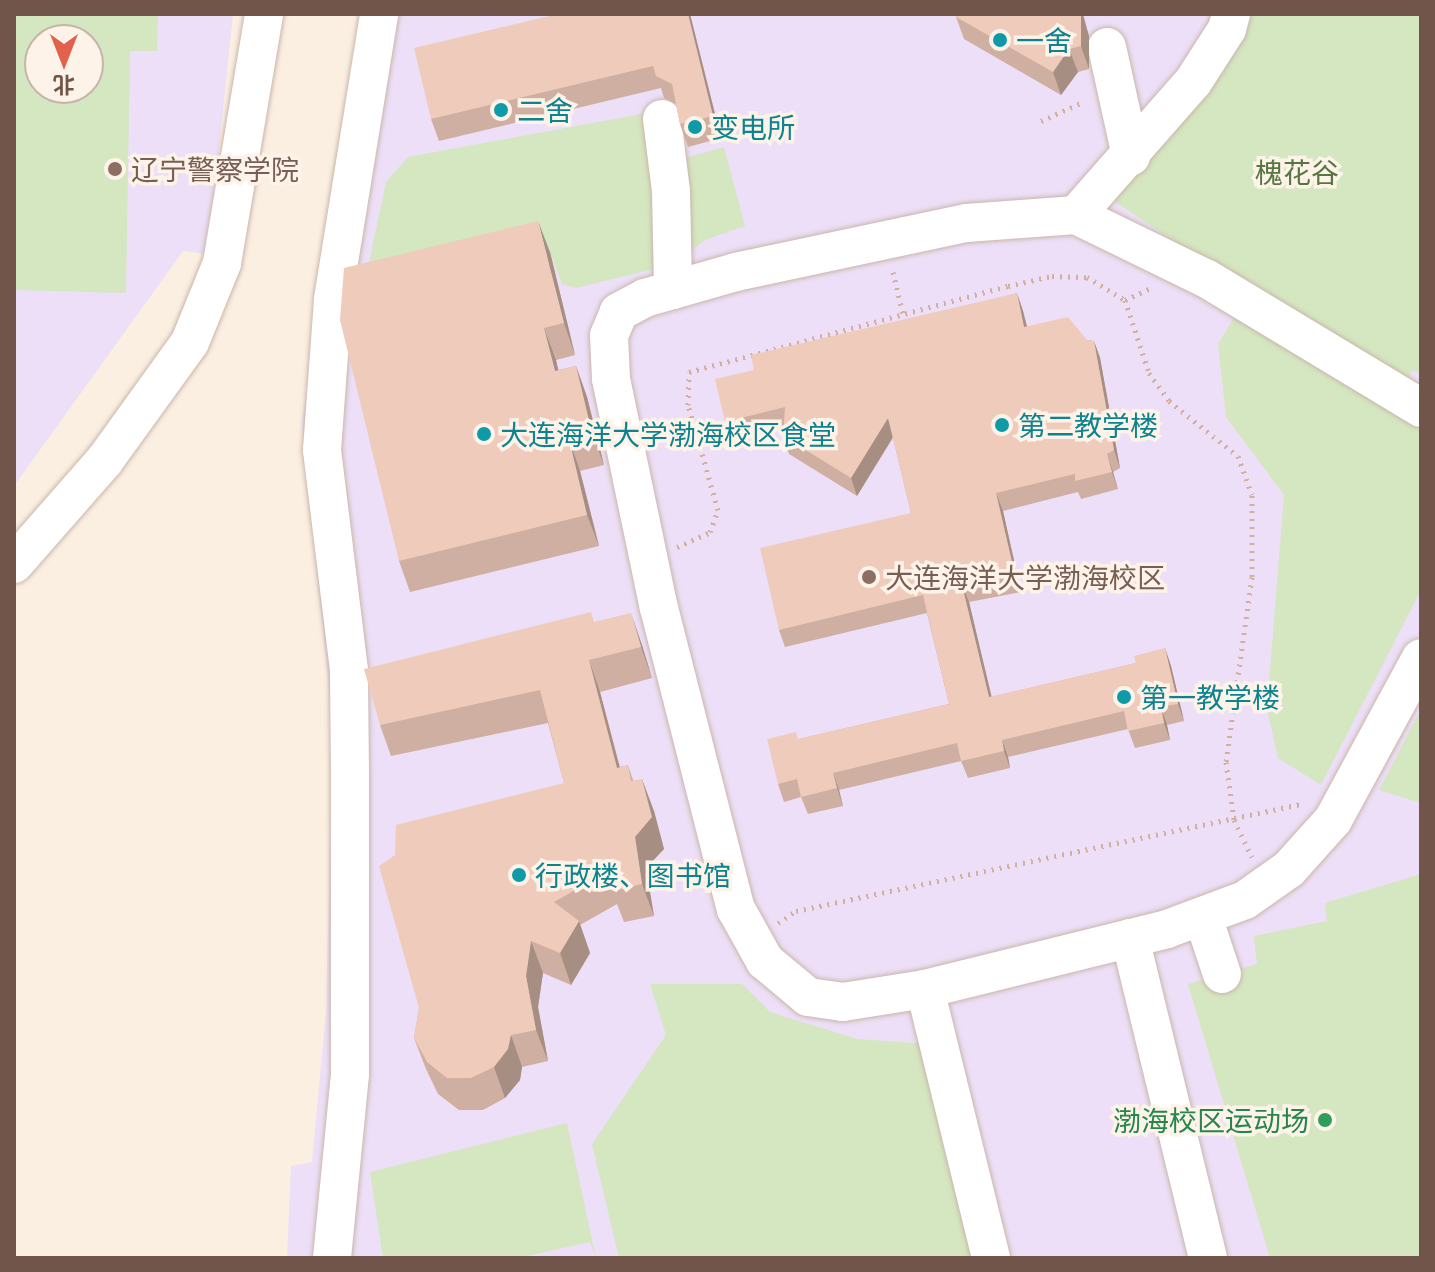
<!DOCTYPE html>
<html>
<head>
<meta charset="utf-8">
<style>
	body { margin:0 }
	#map { position:relative; width:1435px; height:1272px; overflow:hidden; background:#fbefe2; font-family:"Exo 2","Noto Sans SC",sans-serif }
	div>[style] { position:absolute }
	.education>* { inset:0; background:#ecdff7 }
	.green>* { inset:0; background:#d4e7c1 }
	.path>* { height:5px; margin-top:-2.5px; transform-origin:0; background:repeating-linear-gradient(90deg,#d3af9e 0 2px,transparent 0 8px) }
	.roads { filter:drop-shadow(0 0 2px #cbb6a9) drop-shadow(0 0 2px #cbb6a9) }
	.minor>* { height:38px; margin:-19px; padding:0 19px; transform-origin:19px; border-radius:19px; background:#fff }
	.wall>* { inset:0; background:#ceafa1 }
	.shaded-wall>* { inset:0; background:#a78e83 }
	.building>* { inset:0; background:#efcbbb }
	.dots>* { width:22px; height:22px; translate:-50% -50%; box-sizing:border-box; border:4px solid #fef3e8; border-radius:50% }
	span { translate:-50% -50%; white-space:nowrap; text-align:center; line-height:1.15; -webkit-text-stroke:7px #fef3e8; paint-order:stroke }
	.culture-label { font-size:28px; color:#0d838f }
	.left { translate:0 -50%; text-align:left }
	.education-label { font-size:28px; color:#785e54 }
	.park-label { font-size:28px; color:#567742 }
	.leisure-label { font-size:28px; color:#27864d }
	.right { translate:-100% -50%; text-align:right }
	.frame { position:absolute; inset:0; border:16px solid #71554a; pointer-events:none }
	.north { position:absolute; left:24px; top:24px; width:80px; height:80px; box-sizing:border-box; background:#fef3e8; border:2px solid #c6b4a9; border-radius:50%; rotate:180deg; font-size:22px; font-weight:700; line-height:32px; text-align:center; color:#71554a }
	.north::after { content:''; display:block; margin:auto; width:28px; height:36px; background:#e0614c; clip-path:polygon(50% 0,100% 100%,50% 72%,0 100%) }
</style>
</head>
<body>
<div id="map">
	<div class="education">
		<div style="clip-path:polygon(evenodd,14px 14px,233px 14px,208px 254px,183px 251px,14px 486px,14px 14px,40px 40px,88px 40px,88px 88px,40px 88px,40px 40px)"></div>
		<div style="clip-path:polygon(364px 14px,1421px 14px,1421px 1258px,287px 1258px,291px 1166px,312px 1162px,326px 1011px,333px 731px,302px 423px)"></div>
	</div>
	<div class="green">
		<div style="clip-path:polygon(evenodd,14px 14px,158px 14px,157px 51px,130px 51px,126px 293px,14px 290px,14px 14px,88px 40px,88px 88px,40px 88px,40px 40px,88px 40px)"></div>
		<div style="clip-path:polygon(1250px 14px,1421px 14px,1421px 374px,1412px 370px,1397px 408px,1421px 426px,1421px 590px,1321px 785px,1278px 758px,1267px 708px,1284px 495px,1226px 417px,1218px 344px,1234px 318px,1181px 246px,1110px 198px,1170px 138px,1219px 74px)"></div>
		<div style="clip-path:polygon(647px 113px,662px 181px,654px 269px,576px 288px,562px 284px,549px 250px,366px 277px,386px 182px,408px 157px)"></div>
		<div style="clip-path:polygon(724px 147px,745px 226px,705px 240px,685px 255px,677px 160px)"></div>
		<div style="clip-path:polygon(1421px 709px,1421px 803px,1379px 790px)"></div>
		<div style="clip-path:polygon(1421px 874px,1421px 1258px,1270px 1258px,1188px 984px,1257px 964px,1254px 936px,1327px 921px,1325px 903px)"></div>
		<div style="clip-path:polygon(650px 984px,742px 984px,770px 1012px,857px 1039px,929px 1044px,973px 1258px,619px 1258px,592px 1144px,666px 1035px)"></div>
		<div style="clip-path:polygon(567px 1123px,596px 1258px,590px 1242px,518px 1258px,383px 1258px,370px 1172px)"></div>
	</div>
	<div class="path">
		<div style="left:1041px;top:121px;width:48px;rotate:-24.4deg"></div>
		<div style="left:893px;top:272px;width:43px;rotate:76.6deg"></div>
		<div style="left:1125px;top:300px;width:31px;rotate:-25deg"></div>
		<div style="left:677px;top:547px;width:36px;rotate:-24deg"></div>
		<div style="left:710px;top:532px;width:23px;rotate:-70deg"></div>
		<div style="left:718px;top:510px;width:109px;rotate:-105.9deg"></div>
		<div style="left:688px;top:405px;width:33px;rotate:-88deg"></div>
		<div style="left:689px;top:372px;width:330px;rotate:-15.1deg"></div>
		<div style="left:1008px;top:286px;width:45px;rotate:-12.8deg"></div>
		<div style="left:1052px;top:276px;width:35px;rotate:2deg"></div>
		<div style="left:1087px;top:277px;width:44px;rotate:31.2deg"></div>
		<div style="left:1125px;top:300px;width:77px;rotate:71.8deg"></div>
		<div style="left:1149px;top:373px;width:34px;rotate:54deg"></div>
		<div style="left:1169px;top:401px;width:88px;rotate:38.6deg"></div>
		<div style="left:1238px;top:456px;width:41px;rotate:70.3deg"></div>
		<div style="left:1252px;top:495px;width:82px;rotate:90deg"></div>
		<div style="left:1252px;top:577px;width:187px;rotate:98deg"></div>
		<div style="left:1226px;top:762px;width:59px;rotate:82.1deg"></div>
		<div style="left:1234px;top:820px;width:41px;rotate:64.1deg"></div>
		<div style="left:778px;top:923px;width:22px;rotate:-34deg"></div>
		<div style="left:796px;top:911px;width:516px;rotate:-11.96deg"></div>
	</div>
	<div class="roads">
		<div class="minor">
			<div style="left:1107px;top:47px;width:112px;rotate:77.6deg"></div>
			<div style="left:662px;top:119px;width:73px;rotate:82.9deg"></div>
			<div style="left:671px;top:191px;width:99px;rotate:88.8deg"></div>
			<div style="left:1076px;top:215px;width:177px;rotate:-48.7deg"></div>
			<div style="left:1193px;top:82px;width:63px;rotate:-57.3deg"></div>
			<div style="left:1227px;top:29px;width:16px;rotate:-75deg"></div>
			<div style="left:1421px;top:408px;width:250px;rotate:-148.9deg"></div>
			<div style="left:1207px;top:279px;width:146px;rotate:-154deg"></div>
			<div style="left:1076px;top:215px;width:110px;rotate:175.8deg"></div>
			<div style="left:966px;top:223px;width:235px;rotate:168deg"></div>
			<div style="left:736px;top:272px;width:95px;rotate:164.1deg"></div>
			<div style="left:645px;top:298px;width:30px;rotate:152deg"></div>
			<div style="left:619px;top:312px;width:26px;rotate:113deg"></div>
			<div style="left:609px;top:336px;width:43px;rotate:87.3deg"></div>
			<div style="left:611px;top:379px;width:234px;rotate:78.2deg"></div>
			<div style="left:659px;top:608px;width:311px;rotate:75.7deg"></div>
			<div style="left:736px;top:909px;width:60px;rotate:60.9deg"></div>
			<div style="left:765px;top:961px;width:56px;rotate:39.9deg"></div>
			<div style="left:808px;top:997px;width:35px;rotate:8deg"></div>
			<div style="left:843px;top:1002px;width:83px;rotate:-9deg"></div>
			<div style="left:925px;top:989px;width:249px;rotate:-13.9deg"></div>
			<div style="left:1167px;top:929px;width:83px;rotate:-20.4deg"></div>
			<div style="left:1245px;top:900px;width:54px;rotate:-35.2deg"></div>
			<div style="left:1289px;top:869px;width:66px;rotate:-48.1deg"></div>
			<div style="left:1333px;top:820px;width:184px;rotate:-61.5deg"></div>
			<div style="left:14px;top:564px;width:138px;rotate:-48.8deg"></div>
			<div style="left:105px;top:460px;width:145px;rotate:-54.2deg"></div>
			<div style="left:190px;top:342px;width:85px;rotate:-67.9deg"></div>
			<div style="left:222px;top:263px;width:253px;rotate:-80.4deg"></div>
			<div style="left:1203px;top:917px;width:60px;rotate:71.6deg"></div>
			<div style="left:1130px;top:938px;width:329px;rotate:76.3deg"></div>
			<div style="left:925px;top:989px;width:277px;rotate:76.2deg"></div>
			<div style="left:332px;top:1258px;width:185px;rotate:-84.4deg"></div>
			<div style="left:350px;top:1074px;width:301px;rotate:-90deg"></div>
			<div style="left:350px;top:773px;width:103px;rotate:-90.6deg"></div>
			<div style="left:349px;top:670px;width:222px;rotate:-97deg"></div>
			<div style="left:322px;top:450px;width:151px;rotate:-85.8deg"></div>
			<div style="left:333px;top:299px;width:289px;rotate:-80.8deg"></div>
		</div>
	</div>
	<div class="wall">
		<div style="clip-path:polygon(558px 14px,690px 14px,721px 138px,688px 147px,680px 124px,676px 104px,664px 98px,661px 88px,439px 141px,431px 119px)"></div>
		<div style="clip-path:polygon(955px 14px,1089px 36px,1089px 69px,1078px 72px,1061px 95px,964px 39px)"></div>
		<div style="clip-path:polygon(550px 252px,575px 355px,556px 360px,558px 370px,576px 366px,587px 397px,604px 465px,580px 471px,599px 546px,410px 592px,399px 561px)"></div>
		<div style="clip-path:polygon(1017px 293px,1023px 311px,1027px 326px,1087px 340px,1094px 341px,1100px 358px,1120px 468px,1113px 472px,1118px 489px,1081px 499px,1078px 492px,1003px 511px,1021px 592px,969px 602px,991px 697px,1136px 663px,1165px 648px,1171px 666px,1184px 721px,1167px 725px,1170px 740px,1135px 748px,1128px 729px,1008px 757px,1010px 768px,968px 778px,961px 761px,839px 790px,843px 806px,808px 814px,801px 797px,784px 802px,778px 784px,799px 739px,949px 704px,927px 613px,785px 647px,779px 630px,911px 513px,893px 438px,857px 496px,789px 454px,783px 436px,784px 426px,731px 439px,725px 422px,754px 370px)"></div>
		<div style="clip-path:polygon(595px 622px,642px 645px,652px 678px,600px 692px,620px 767px,628px 765px,633px 780px,654px 811px,664px 849px,646px 868px,654px 916px,624px 922px,617px 904px,580px 925px,590px 953px,571px 985px,543px 973px,538px 1007px,548px 1061px,522px 1067px,520px 1080px,505px 1098px,483px 1110px,459px 1110px,438px 1094px,426px 1069px,414px 1038px,419px 1008px,564px 783px,548px 723px,391px 756px,380px 725px)"></div>
	</div>
	<div class="shaded-wall">
		<div style="clip-path:polygon(688px 14px,690px 14px,721px 138px,713px 116px)"></div>
		<div style="clip-path:polygon(1081px 14px,1083px 14px,1089px 36px,1089px 69px,1081px 46px)"></div>
		<div style="clip-path:polygon(1069px 49px,1078px 72px,1061px 95px,1053px 72px)"></div>
		<div style="clip-path:polygon(538px 221px,550px 252px,575px 355px,564px 323px)"></div>
		<div style="clip-path:polygon(1017px 293px,1023px 311px,1031px 344px,1024px 327px)"></div>
		<div style="clip-path:polygon(544px 328px,556px 360px,566px 402px,555px 371px)"></div>
		<div style="clip-path:polygon(1094px 341px,1100px 358px,1120px 468px,1114px 450px)"></div>
		<div style="clip-path:polygon(576px 366px,587px 397px,604px 465px,592px 433px)"></div>
		<div style="clip-path:polygon(888px 418px,894px 435px,857px 496px,851px 478px)"></div>
		<div style="clip-path:polygon(569px 439px,580px 471px,599px 546px,587px 515px)"></div>
		<div style="clip-path:polygon(1107px 454px,1113px 472px,1118px 489px,1112px 472px)"></div>
		<div style="clip-path:polygon(996px 493px,1003px 511px,1021px 592px,1015px 575px)"></div>
		<div style="clip-path:polygon(962px 585px,969px 602px,996px 715px,989px 697px)"></div>
		<div style="clip-path:polygon(631px 613px,642px 645px,652px 678px,641px 647px)"></div>
		<div style="clip-path:polygon(1165px 648px,1171px 666px,1184px 721px,1178px 704px)"></div>
		<div style="clip-path:polygon(589px 660px,600px 692px,628px 800px,617px 768px)"></div>
		<div style="clip-path:polygon(1161px 707px,1167px 725px,1170px 740px,1164px 723px)"></div>
		<div style="clip-path:polygon(1002px 740px,1008px 757px,1010px 768px,1004px 751px)"></div>
		<div style="clip-path:polygon(833px 773px,839px 790px,843px 806px,837px 788px)"></div>
		<div style="clip-path:polygon(642px 779px,654px 811px,664px 849px,646px 868px,654px 916px,642px 884px,635px 837px)"></div>
		<div style="clip-path:polygon(579px 921px,590px 953px,571px 985px,560px 953px)"></div>
		<div style="clip-path:polygon(531px 941px,543px 973px,538px 1007px,548px 1061px,536px 1030px,526px 976px)"></div>
		<div style="clip-path:polygon(511px 1035px,522px 1067px,520px 1080px,505px 1098px,494px 1067px)"></div>
	</div>
	<div class="building">
		<div style="clip-path:polygon(558px 14px,688px 14px,713px 116px,680px 124px,672px 84px,656px 76px,653px 66px,431px 119px,414px 48px)"></div>
		<div style="clip-path:polygon(955px 14px,1081px 14px,1081px 46px,1069px 49px,1053px 72px,956px 17px)"></div>
		<div style="clip-path:polygon(538px 221px,564px 323px,544px 328px,555px 371px,576px 366px,592px 433px,569px 439px,587px 515px,399px 561px,340px 320px,344px 268px)"></div>
		<div style="clip-path:polygon(1017px 293px,1024px 327px,1068px 317px,1087px 340px,1094px 341px,1114px 450px,1107px 454px,1112px 472px,1075px 481px,1075px 474px,996px 493px,1015px 575px,962px 585px,989px 697px,1136px 663px,1134px 656px,1165px 648px,1178px 704px,1161px 707px,1164px 723px,1128px 731px,1124px 711px,1002px 740px,1004px 751px,961px 761px,957px 743px,833px 773px,837px 788px,801px 797px,797px 779px,778px 784px,767px 739px,796px 732px,798px 739px,949px 704px,923px 595px,779px 630px,760px 548px,911px 513px,888px 418px,851px 478px,783px 436px,785px 407px,725px 422px,715px 379px,754px 370px,751px 355px)"></div>
		<div style="clip-path:polygon(591px 612px,594px 622px,631px 613px,641px 647px,589px 660px,617px 768px,628px 765px,631px 781px,642px 779px,652px 817px,635px 837px,642px 884px,613px 891px,607px 872px,554px 902px,579px 921px,560px 953px,531px 941px,526px 976px,536px 1030px,511px 1035px,508px 1049px,494px 1067px,471px 1078px,447px 1078px,427px 1062px,414px 1038px,419px 1008px,379px 866px,395px 855px,396px 825px,564px 783px,540px 690px,380px 725px,364px 669px)"></div>
	</div>
	<div class="dots">
		<div style="left:1000px;top:40px;background:#0f9aa8"></div>
		<div style="left:501px;top:110px;background:#0f9aa8"></div>
		<div style="left:695px;top:127px;background:#0f9aa8"></div>
		<div style="left:115px;top:169px;background:#8d6e63"></div>
		<div style="left:1002px;top:425px;background:#0f9aa8"></div>
		<div style="left:484px;top:434px;background:#0f9aa8"></div>
		<div style="left:869px;top:577px;background:#8d6e63"></div>
		<div style="left:1124px;top:697px;background:#0f9aa8"></div>
		<div style="left:519px;top:875px;background:#0f9aa8"></div>
		<div style="left:1325px;top:1120px;background:#2e9e5b"></div>
	</div>
	<div class="culture-label">
		<span class="left" style="left:1016px;top:40px">一舍</span>
		<span class="left" style="left:517px;top:110px">二舍</span>
		<span class="left" style="left:711px;top:127px">变电所</span>
		<span class="left" style="left:1018px;top:425px">第二教学楼</span>
		<span class="left" style="left:500px;top:434px">大连海洋大学渤海校区食堂</span>
		<span class="left" style="left:1140px;top:697px">第一教学楼</span>
		<span class="left" style="left:535px;top:875px">行政楼、图书馆</span>
	</div>
	<div class="education-label">
		<span class="left" style="left:131px;top:169px">辽宁警察学院</span>
		<span class="left" style="left:885px;top:577px">大连海洋大学渤海校区</span>
	</div>
	<div class="park-label">
		<span style="left:1297px;top:172px">槐花谷</span>
	</div>
	<div class="leisure-label">
		<span class="right" style="left:1309px;top:1120px">渤海校区运动场</span>
	</div>
	<div class="frame"></div>
	<div class="north">北</div>
</div>
</body>
</html>
